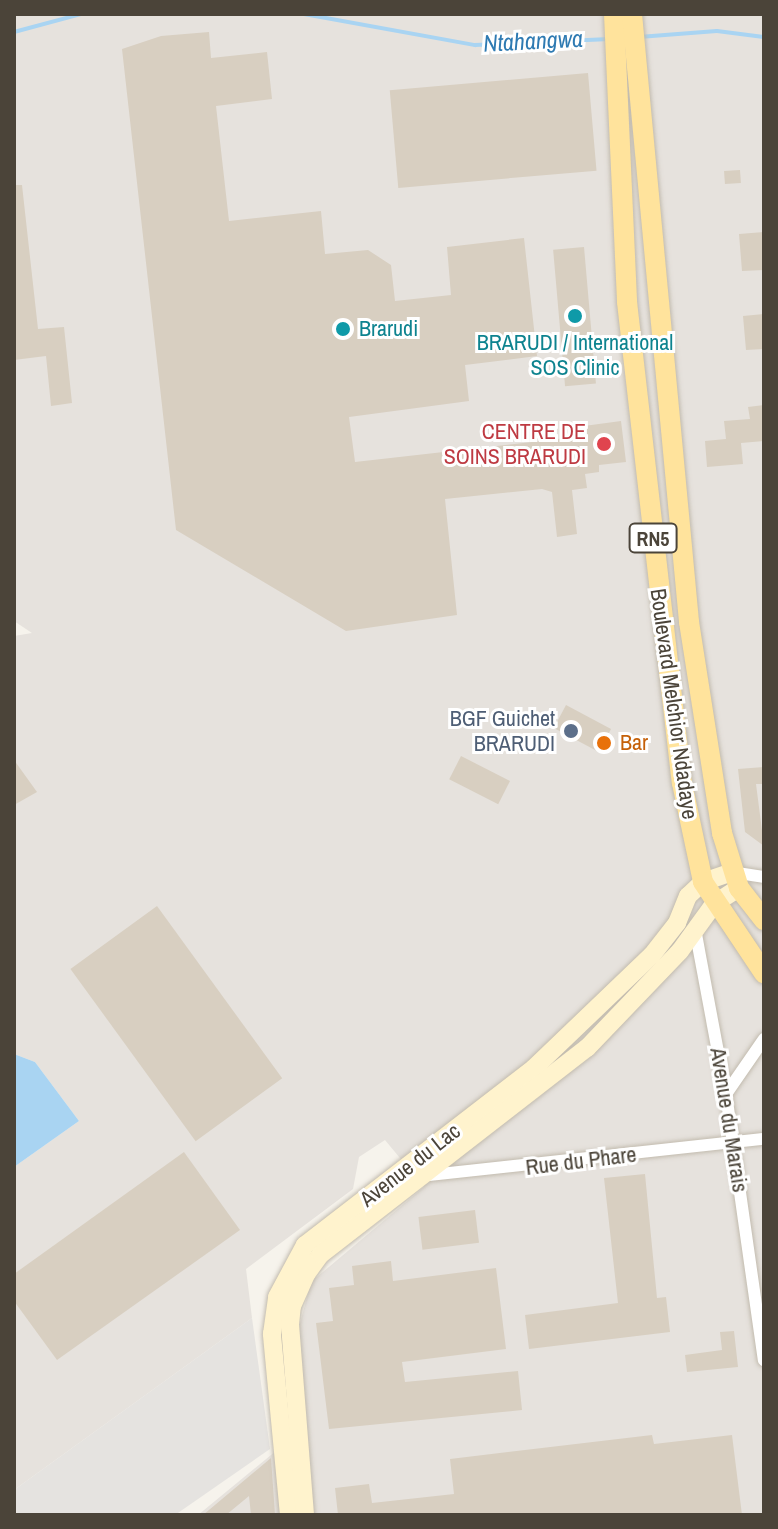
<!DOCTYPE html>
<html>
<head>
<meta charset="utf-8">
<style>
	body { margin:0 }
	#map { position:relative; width:778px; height:1529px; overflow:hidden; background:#f6f3ec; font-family:"Archivo Narrow",sans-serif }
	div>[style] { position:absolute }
	.industrial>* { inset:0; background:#e6e2dd }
	.parking>* { inset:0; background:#e5e3e0 }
	.water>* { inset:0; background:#a9d4f2 }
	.stream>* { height:4px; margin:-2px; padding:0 2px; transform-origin:2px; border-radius:2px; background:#a9d4f2 }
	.building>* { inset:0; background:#d8cfc1; transform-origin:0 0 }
	.roads { filter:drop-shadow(0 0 2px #c2bbae) drop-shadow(0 0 2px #c2bbae) }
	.minor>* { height:12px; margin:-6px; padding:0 6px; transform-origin:6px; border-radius:6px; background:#fff }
	.secondary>* { height:18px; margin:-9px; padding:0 9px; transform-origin:9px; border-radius:9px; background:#fff3cd }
	.primary>* { height:20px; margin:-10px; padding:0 10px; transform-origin:10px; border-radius:10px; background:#ffe39c }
	.dots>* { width:22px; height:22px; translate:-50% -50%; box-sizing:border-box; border:4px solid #fff; border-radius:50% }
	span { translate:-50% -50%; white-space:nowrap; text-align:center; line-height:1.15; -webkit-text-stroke:6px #fff; paint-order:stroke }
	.shield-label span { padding:2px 6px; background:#fff; border:2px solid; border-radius:6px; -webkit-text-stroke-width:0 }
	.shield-label { font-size:20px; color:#4b4439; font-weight:700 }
	.culture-label { font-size:22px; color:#0d838f }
	.left { translate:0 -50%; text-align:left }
	.health-label { font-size:22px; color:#be3a42 }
	.right { translate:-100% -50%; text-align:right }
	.street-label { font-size:22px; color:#4b4439 }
	.service-label { font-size:22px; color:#4e5e75 }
	.food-label { font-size:22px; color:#c56008 }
	.water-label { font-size:24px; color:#2e7ab2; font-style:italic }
	.frame { position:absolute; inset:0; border:16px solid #4b4439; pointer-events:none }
</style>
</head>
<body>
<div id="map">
	<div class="industrial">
		<div style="clip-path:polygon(14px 14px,764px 14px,764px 1515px,198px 1515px,305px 1427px,297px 1335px,311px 1282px,424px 1187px,385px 1140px,359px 1157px,353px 1189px,246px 1269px,252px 1318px,14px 1490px,14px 1167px,79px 1121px,35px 1062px,14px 1054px,14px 636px,32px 633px,14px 621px)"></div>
	</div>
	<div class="parking">
		<div style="clip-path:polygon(252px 1318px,270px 1449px,175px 1515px,14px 1515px,14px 1490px)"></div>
	</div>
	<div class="water">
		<div style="clip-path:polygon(14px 1054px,35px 1062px,79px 1121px,14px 1167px)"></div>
	</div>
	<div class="stream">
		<div style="left:304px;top:14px;width:174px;rotate:10.3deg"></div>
		<div style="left:475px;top:45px;width:135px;rotate:-2.5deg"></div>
		<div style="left:14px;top:32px;width:69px;rotate:-15deg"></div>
		<div style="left:639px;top:37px;width:78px;rotate:-4.4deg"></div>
		<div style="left:717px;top:31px;width:47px;rotate:7.3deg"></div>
	</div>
	<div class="building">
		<div style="clip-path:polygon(209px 32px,211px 58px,267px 52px,272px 99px,216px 106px,229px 221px,321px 211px,325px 254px,368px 250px,391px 265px,395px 301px,451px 295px,447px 247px,524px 238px,537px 356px,465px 365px,469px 401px,349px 417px,355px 462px,584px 436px,584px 426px,621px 421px,626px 462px,599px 465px,599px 472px,585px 474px,587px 488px,572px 490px,577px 534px,557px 537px,552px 492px,542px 489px,445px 499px,457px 615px,346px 631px,176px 530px,122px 49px,161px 36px)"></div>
		<div style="left:588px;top:73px;width:98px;height:199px;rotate:85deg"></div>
		<div style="left:740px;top:170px;width:13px;height:16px;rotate:86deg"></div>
		<div style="clip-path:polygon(14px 185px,22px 185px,38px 329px,64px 327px,72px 403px,51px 406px,46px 356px,14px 360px)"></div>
		<div style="clip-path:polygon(764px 232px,764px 270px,742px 271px,739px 234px)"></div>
		<div style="left:584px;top:247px;width:137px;height:31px;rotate:85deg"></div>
		<div style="clip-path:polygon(764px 314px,764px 349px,746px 350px,743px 316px)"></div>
		<div style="clip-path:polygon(764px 405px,764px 441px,741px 443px,743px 464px,707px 467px,705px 441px,726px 439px,724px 421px,750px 419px,748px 407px)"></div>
		<div style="left:566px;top:705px;width:51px;height:26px;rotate:28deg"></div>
		<div style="left:461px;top:756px;width:55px;height:26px;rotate:27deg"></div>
		<div style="clip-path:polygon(14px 760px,37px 792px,14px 805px)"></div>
		<div style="clip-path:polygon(764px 767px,764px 784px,756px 784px,764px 846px,745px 832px,738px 769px)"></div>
		<div style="left:157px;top:906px;width:213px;height:107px;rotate:54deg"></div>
		<div style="clip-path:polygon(184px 1152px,240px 1230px,57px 1360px,14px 1301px,14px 1274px)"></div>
		<div style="clip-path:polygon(645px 1174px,657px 1298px,666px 1297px,670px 1332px,529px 1349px,525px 1315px,618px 1303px,604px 1178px)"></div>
		<div style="left:475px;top:1210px;width:33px;height:57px;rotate:83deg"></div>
		<div style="clip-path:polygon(391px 1261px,393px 1281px,496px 1268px,506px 1349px,402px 1362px,405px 1382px,518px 1371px,522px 1410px,329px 1429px,316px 1323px,333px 1321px,329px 1288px,354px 1285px,352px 1266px)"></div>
		<div style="clip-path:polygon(734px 1331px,738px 1367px,687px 1372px,685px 1355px,722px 1350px,720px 1332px)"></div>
		<div style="clip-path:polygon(652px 1435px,654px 1444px,732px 1435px,742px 1515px,338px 1515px,335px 1488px,369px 1484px,372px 1503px,454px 1494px,450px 1459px)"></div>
		<div style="clip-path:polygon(271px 1458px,275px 1515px,251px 1515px,249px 1496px,226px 1515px,203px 1515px)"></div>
	</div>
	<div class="roads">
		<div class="minor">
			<div style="left:732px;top:872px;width:32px;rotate:9deg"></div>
			<div style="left:695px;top:929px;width:168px;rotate:79.4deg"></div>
			<div style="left:726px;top:1094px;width:269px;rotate:81.9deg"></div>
			<div style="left:726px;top:1094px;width:67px;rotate:-55.4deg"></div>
			<div style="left:421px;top:1176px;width:345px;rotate:-6.2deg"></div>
		</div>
		<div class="secondary">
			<div style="left:289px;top:1515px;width:182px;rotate:-95.4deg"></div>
			<div style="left:272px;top:1334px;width:37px;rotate:-82deg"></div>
			<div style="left:277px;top:1297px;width:59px;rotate:-61.7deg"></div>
			<div style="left:305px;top:1245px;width:289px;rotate:-37.7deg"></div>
			<div style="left:534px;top:1068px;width:163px;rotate:-43.8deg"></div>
			<div style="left:652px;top:955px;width:41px;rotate:-52deg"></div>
			<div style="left:677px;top:923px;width:29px;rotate:-68deg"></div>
			<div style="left:688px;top:896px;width:21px;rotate:-43deg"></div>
			<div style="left:703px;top:882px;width:31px;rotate:-19deg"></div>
			<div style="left:305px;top:1515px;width:192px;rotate:-94.5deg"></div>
			<div style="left:290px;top:1324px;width:18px;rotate:-84deg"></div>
			<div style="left:292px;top:1306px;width:36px;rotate:-66deg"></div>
			<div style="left:307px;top:1273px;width:24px;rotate:-54deg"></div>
			<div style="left:321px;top:1254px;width:336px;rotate:-37.8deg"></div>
			<div style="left:587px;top:1048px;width:134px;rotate:-46.2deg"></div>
			<div style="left:680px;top:951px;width:58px;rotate:-54.1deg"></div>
			<div style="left:714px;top:904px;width:30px;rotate:-33deg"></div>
		</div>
		<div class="primary">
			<div style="left:614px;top:14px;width:288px;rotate:87.4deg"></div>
			<div style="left:627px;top:302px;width:484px;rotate:83.5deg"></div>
			<div style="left:682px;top:783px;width:101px;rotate:78deg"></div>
			<div style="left:703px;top:882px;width:110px;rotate:56.2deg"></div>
			<div style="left:632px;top:14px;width:611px;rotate:84.64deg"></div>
			<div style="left:689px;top:622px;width:214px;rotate:81.1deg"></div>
			<div style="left:722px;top:833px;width:58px;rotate:72.8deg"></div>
			<div style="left:739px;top:888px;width:41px;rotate:52deg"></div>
		</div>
	</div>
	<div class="dots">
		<div style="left:575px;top:316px;background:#0f9aa8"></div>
		<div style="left:343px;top:329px;background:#0f9aa8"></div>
		<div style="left:604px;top:444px;background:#e0444e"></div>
		<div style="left:571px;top:731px;background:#5c6f8a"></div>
		<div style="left:604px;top:743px;background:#e8710a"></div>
	</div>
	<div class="shield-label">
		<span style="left:653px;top:538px">RN5</span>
	</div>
	<div class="culture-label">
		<span class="left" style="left:359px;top:329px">Brarudi</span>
		<span style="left:575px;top:355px">BRARUDI / International<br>SOS Clinic</span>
	</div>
	<div class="health-label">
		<span class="right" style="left:586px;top:444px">CENTRE DE<br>SOINS BRARUDI</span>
	</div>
	<div class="street-label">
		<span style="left:674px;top:704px;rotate:82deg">Boulevard Melchior Ndadaye</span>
		<span style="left:729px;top:1120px;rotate:81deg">Avenue du Marais</span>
		<span style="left:581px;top:1161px;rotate:-7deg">Rue du Phare</span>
		<span style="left:410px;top:1165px;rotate:-38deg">Avenue du Lac</span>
	</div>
	<div class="service-label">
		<span class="right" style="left:555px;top:731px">BGF Guichet<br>BRARUDI</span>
	</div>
	<div class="food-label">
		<span class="left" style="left:620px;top:743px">Bar</span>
	</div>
	<div class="water-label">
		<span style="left:533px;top:41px;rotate:-3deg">Ntahangwa</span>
	</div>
	<div class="frame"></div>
</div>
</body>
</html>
